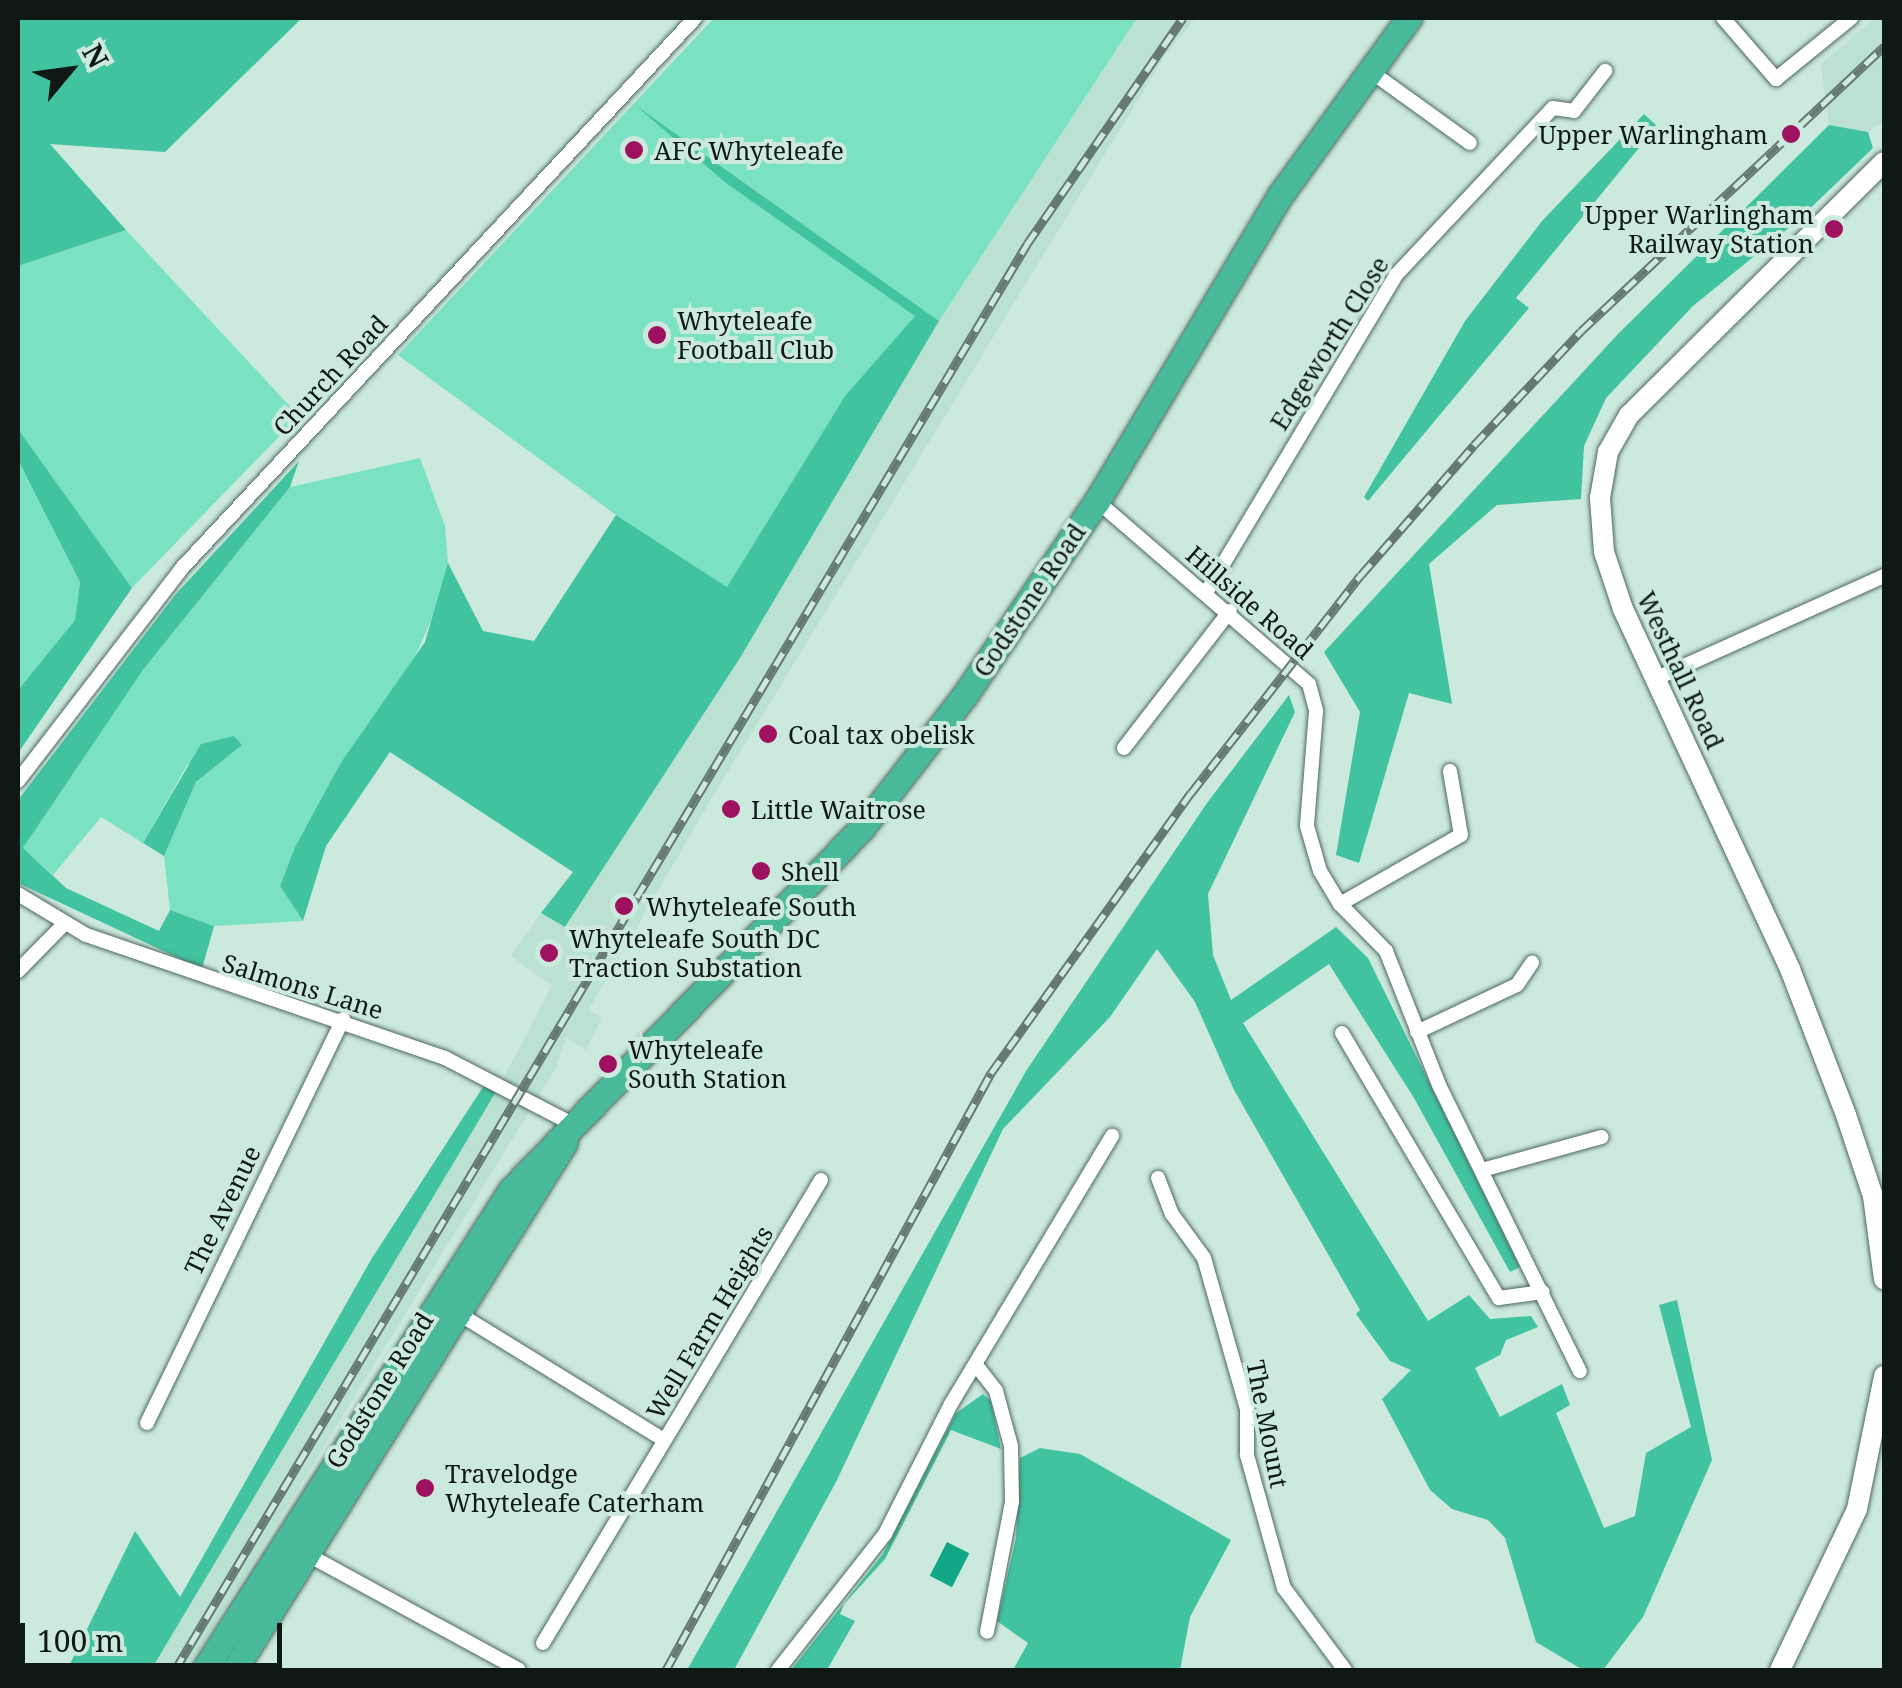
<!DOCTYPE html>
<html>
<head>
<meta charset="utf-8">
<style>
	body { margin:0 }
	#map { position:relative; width:1902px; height:1688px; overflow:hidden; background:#cce9de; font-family:"Noto Serif",serif }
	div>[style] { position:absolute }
	.built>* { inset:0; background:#bbe1d3 }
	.green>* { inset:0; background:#7ae2c2 }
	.forest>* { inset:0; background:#41c3a0 }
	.water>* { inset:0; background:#11a685; transform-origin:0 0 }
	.roads { filter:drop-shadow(0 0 2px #4e675f) drop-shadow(0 0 2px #4e675f) }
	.street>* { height:14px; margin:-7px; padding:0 7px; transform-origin:7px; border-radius:7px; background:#fff }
	.secondary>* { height:20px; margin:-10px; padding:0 10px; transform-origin:10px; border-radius:10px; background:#fff }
	.highway>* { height:25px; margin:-12.5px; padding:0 12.5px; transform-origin:12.5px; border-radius:12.5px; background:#48ba9a }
	.rail>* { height:9px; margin-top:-4.5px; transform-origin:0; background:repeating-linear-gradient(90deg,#cce9de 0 15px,#657871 0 30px); box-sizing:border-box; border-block:2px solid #657871 }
	.dots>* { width:28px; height:28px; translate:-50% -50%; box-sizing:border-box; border:5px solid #cce9de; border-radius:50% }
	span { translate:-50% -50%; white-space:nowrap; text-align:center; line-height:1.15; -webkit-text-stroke:8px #cce9de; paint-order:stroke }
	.poi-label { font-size:25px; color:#0e1915 }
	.right { translate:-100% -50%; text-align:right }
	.left { translate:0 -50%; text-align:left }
	.street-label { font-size:25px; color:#0e1915 }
	.frame { position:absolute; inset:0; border:20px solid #0e1915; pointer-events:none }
	.north { position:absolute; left:20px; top:20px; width:100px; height:100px; -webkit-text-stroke:8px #cce9de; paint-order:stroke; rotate:61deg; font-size:28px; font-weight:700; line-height:40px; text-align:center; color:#0e1915 }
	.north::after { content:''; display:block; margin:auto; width:35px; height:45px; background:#0e1915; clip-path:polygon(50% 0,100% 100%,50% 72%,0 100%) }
	.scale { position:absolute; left:20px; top:1623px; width:262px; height:45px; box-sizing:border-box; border:5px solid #0e1915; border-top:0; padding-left:12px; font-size:30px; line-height:35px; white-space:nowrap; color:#0e1915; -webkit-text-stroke:8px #cce9de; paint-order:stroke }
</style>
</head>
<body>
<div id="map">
	<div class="built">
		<div style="clip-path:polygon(1137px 18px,1196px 18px,1166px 54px,715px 793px,589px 1009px,602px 1018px,586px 1050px,566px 1037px,556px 1068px,187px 1670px,151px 1670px,497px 1090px,552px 986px,511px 956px,541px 913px,566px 926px,740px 658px,939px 321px)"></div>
		<div style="clip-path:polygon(1875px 18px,1884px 18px,1884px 121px,1868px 132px,1829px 125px,1821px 64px)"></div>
	</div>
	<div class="green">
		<div style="clip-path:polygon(714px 18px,1137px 18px,939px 321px,682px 138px,916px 316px,845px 396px,727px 587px,616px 515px,398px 355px)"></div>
		<div style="clip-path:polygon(126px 230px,299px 416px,132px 588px,18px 429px,18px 266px)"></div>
		<div style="clip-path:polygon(420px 458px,445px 526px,448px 563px,439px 602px,408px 673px,340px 764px,295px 847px,280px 886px,303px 921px,214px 926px,170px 910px,164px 856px,196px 782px,241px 746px,187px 765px,143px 843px,101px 817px,53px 875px,23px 848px,143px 670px,290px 487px)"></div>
		<div style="clip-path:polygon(18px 460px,80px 582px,75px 620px,18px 690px)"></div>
	</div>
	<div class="forest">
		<div style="clip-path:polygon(18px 18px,302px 18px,165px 152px,50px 144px,126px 230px,18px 266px)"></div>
		<div style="clip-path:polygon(635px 105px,939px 321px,740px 658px,565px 927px,541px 913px,573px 872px,390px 752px,326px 846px,303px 921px,280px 886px,295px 847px,340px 764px,425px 642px,448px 563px,483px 631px,534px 641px,616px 515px,727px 587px,845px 396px,915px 316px,726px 183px)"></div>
		<div style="clip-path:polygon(1644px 114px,1657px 126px,1516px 298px,1529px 308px,1368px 501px,1364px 497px,1465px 321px,1542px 221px)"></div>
		<div style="clip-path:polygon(1829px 125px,1868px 132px,1873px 148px,1795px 223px,1693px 306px,1606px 398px,1584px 446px,1581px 499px,1497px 505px,1429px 564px,1452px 704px,1409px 693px,1359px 863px,1336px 855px,1360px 712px,1324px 652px,1618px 334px)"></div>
		<div style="clip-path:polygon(18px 429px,132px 588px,18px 753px,18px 690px,75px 620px,80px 582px,18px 460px)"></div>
		<div style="clip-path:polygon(299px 461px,290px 487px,143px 670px,23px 848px,66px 888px,159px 931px,170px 910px,214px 926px,202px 969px,18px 883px,18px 800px,176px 594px)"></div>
		<div style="clip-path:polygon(1289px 695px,1295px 712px,1208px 894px,1213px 955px,1231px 1000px,1336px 927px,1368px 958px,1520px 1267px,1510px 1272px,1414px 1098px,1329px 964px,1243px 1023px,1428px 1321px,1469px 1295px,1490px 1319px,1531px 1316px,1538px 1327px,1506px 1340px,1500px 1355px,1475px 1368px,1500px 1417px,1562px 1384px,1570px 1405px,1556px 1413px,1604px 1528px,1635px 1516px,1646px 1453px,1691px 1427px,1659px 1305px,1677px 1300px,1712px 1460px,1643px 1617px,1603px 1670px,1583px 1670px,1536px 1642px,1505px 1538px,1488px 1520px,1452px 1509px,1430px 1490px,1382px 1399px,1411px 1370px,1390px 1361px,1356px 1314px,1360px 1310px,1234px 1090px,1195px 1002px,1157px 949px,1110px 1017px,1003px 1129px,836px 1482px,734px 1670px,687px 1670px,1026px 1071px,1207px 803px)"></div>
		<div style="clip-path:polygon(234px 736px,242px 745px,196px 782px,164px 856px,143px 843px,201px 744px)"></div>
		<div style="clip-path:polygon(483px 1087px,497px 1090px,151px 1670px,67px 1670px,135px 1531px,180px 1597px,372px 1258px)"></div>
		<div style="clip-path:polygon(983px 1394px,991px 1401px,1001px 1449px,951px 1430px,885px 1559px,844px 1604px,840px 1614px,855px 1621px,827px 1670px,791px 1670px,883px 1554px,956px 1413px)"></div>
		<div style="clip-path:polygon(1040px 1448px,1080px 1454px,1231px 1540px,1190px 1617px,1180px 1670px,1013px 1670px,1028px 1643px,997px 1621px,1016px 1538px,1020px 1458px)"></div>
	</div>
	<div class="water">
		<div style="left:947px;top:1542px;width:25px;height:38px;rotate:27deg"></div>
	</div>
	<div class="roads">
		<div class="street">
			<div style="left:1723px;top:18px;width:81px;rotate:49deg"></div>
			<div style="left:1776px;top:79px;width:97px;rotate:-39.1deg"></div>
			<div style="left:1370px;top:71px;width:123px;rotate:35.8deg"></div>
			<div style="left:1097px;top:501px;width:280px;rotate:40.8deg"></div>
			<div style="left:1309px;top:684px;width:28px;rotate:75deg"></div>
			<div style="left:1316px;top:711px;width:115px;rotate:94.5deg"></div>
			<div style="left:1307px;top:826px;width:47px;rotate:73.9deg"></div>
			<div style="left:1320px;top:871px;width:39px;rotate:59deg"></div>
			<div style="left:1340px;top:904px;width:66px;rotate:45.6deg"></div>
			<div style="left:1386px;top:951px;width:144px;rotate:68.4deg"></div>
			<div style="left:1439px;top:1085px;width:319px;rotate:63.8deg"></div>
			<div style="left:1207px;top:591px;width:368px;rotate:-59.1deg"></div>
			<div style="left:1396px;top:275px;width:229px;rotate:-46.8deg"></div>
			<div style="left:1553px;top:108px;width:21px;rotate:8deg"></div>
			<div style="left:1574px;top:111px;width:51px;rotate:-52.2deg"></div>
			<div style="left:1655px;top:679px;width:251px;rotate:-24.2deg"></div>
			<div style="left:1124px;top:748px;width:173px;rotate:-52.3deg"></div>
			<div style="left:18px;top:781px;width:267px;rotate:-52.4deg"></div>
			<div style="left:181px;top:569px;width:754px;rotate:-46.99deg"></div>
			<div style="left:18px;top:894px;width:79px;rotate:31.1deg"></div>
			<div style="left:86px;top:935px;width:379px;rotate:18.9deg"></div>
			<div style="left:445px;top:1058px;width:145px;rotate:27.4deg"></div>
			<div style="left:1340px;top:904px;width:139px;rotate:-29.7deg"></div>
			<div style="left:1461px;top:835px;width:65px;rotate:-99.8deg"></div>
			<div style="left:18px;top:971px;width:64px;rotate:-45.6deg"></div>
			<div style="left:1417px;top:1032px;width:110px;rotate:-25.2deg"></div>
			<div style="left:1517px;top:985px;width:27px;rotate:-56deg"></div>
			<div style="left:1342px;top:1033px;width:308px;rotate:59.4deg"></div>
			<div style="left:1499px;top:1298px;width:44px;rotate:-7.8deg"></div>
			<div style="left:1482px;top:1170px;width:124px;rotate:-15.4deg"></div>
			<div style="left:1158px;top:1178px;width:39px;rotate:69deg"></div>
			<div style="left:1172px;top:1214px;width:54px;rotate:54deg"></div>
			<div style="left:1204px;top:1258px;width:157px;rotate:74.1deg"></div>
			<div style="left:1247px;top:1409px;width:46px;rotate:90deg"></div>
			<div style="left:1247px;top:1455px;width:138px;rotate:74.5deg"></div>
			<div style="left:1284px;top:1588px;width:102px;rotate:53.4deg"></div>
			<div style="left:456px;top:1312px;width:244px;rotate:31.6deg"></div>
			<div style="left:976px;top:1365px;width:33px;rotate:52deg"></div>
			<div style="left:996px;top:1391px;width:57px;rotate:74.7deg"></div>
			<div style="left:1011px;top:1446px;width:56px;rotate:89deg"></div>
			<div style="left:1012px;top:1502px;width:132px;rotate:100.9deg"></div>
			<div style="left:147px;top:1423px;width:449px;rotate:-64.1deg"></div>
			<div style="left:301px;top:1551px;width:248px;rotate:28.6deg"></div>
			<div style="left:543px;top:1643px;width:540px;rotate:-59.02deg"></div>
			<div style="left:778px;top:1670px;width:173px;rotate:-51.8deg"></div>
			<div style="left:885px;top:1534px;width:146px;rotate:-63.1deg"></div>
			<div style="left:951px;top:1404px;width:313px;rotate:-59deg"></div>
		</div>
		<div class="secondary">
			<div style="left:1884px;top:162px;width:359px;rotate:135.2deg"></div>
			<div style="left:1629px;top:415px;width:43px;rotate:119.6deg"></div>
			<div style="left:1608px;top:452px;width:47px;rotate:99.9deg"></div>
			<div style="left:1600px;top:498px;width:54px;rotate:85.8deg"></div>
			<div style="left:1604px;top:552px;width:60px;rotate:71.6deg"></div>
			<div style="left:1623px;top:609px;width:397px;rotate:65.1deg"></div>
			<div style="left:1790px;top:969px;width:156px;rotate:69deg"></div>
			<div style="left:1846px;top:1115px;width:85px;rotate:71.6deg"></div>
			<div style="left:1873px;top:1196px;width:84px;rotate:82.5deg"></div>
			<div style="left:1780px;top:1670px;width:178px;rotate:-64.4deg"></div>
			<div style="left:1857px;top:1509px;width:136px;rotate:-78.5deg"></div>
		</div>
		<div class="highway">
			<div style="left:204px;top:1670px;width:570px;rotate:-57.4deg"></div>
			<div style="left:511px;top:1190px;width:503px;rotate:-45.89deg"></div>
			<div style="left:861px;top:829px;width:170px;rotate:-52.2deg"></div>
			<div style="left:965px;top:695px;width:235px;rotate:-55.8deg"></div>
			<div style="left:1097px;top:501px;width:358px;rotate:-59.1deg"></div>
			<div style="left:1281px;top:194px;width:218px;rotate:-54deg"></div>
			<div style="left:234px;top:1670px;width:623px;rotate:-57.92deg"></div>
		</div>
	</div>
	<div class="rail">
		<div style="left:175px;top:1670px;width:1661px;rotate:-59.14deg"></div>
		<div style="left:1027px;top:244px;width:275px;rotate:-55.4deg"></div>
		<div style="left:666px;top:1670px;width:680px;rotate:-61.44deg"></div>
		<div style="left:991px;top:1073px;width:344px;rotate:-54.5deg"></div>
		<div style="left:1191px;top:793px;width:276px;rotate:-52.1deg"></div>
		<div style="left:1361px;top:575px;width:172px;rotate:-49deg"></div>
		<div style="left:1474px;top:445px;width:156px;rotate:-46.8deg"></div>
		<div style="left:1581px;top:331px;width:416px;rotate:-43.2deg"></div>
	</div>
	<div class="dots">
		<div style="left:1791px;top:134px;background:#9d115f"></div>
		<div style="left:634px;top:150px;background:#9d115f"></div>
		<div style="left:1834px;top:229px;background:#9d115f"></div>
		<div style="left:657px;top:335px;background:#9d115f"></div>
		<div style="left:768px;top:734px;background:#9d115f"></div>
		<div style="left:731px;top:809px;background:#9d115f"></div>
		<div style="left:761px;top:871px;background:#9d115f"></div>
		<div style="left:624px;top:906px;background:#9d115f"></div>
		<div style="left:549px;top:953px;background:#9d115f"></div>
		<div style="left:608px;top:1064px;background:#9d115f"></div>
		<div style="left:425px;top:1488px;background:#9d115f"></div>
	</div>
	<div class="poi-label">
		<span class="right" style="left:1768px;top:134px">Upper Warlingham</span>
		<span class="left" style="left:654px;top:150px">AFC Whyteleafe</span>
		<span class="right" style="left:1814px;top:229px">Upper Warlingham<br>Railway Station</span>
		<span class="left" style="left:677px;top:335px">Whyteleafe<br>Football Club</span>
		<span class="left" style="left:788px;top:734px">Coal tax obelisk</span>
		<span class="left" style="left:751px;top:809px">Little Waitrose</span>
		<span class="left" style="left:781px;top:871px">Shell</span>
		<span class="left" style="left:646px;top:906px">Whyteleafe South</span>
		<span class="left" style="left:569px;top:953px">Whyteleafe South DC<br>Traction Substation</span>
		<span class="left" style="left:628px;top:1064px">Whyteleafe<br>South Station</span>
		<span class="left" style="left:445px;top:1488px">Travelodge<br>Whyteleafe Caterham</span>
	</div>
	<div class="street-label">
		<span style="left:1329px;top:343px;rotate:-58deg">Edgeworth Close</span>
		<span style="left:330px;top:375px;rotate:-47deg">Church Road</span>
		<span style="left:1029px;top:600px;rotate:-56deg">Godstone Road</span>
		<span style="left:1250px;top:602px;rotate:41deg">Hillside Road</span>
		<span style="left:1681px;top:670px;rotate:65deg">Westhall Road</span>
		<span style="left:303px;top:986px;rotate:17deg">Salmons Lane</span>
		<span style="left:222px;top:1210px;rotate:-64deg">The Avenue</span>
		<span style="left:709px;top:1322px;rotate:-59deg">Well Farm Heights</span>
		<span style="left:379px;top:1390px;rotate:-58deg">Godstone Road</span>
		<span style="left:1268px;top:1424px;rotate:79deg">The Mount</span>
	</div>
	<div class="frame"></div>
	<div class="north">N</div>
	<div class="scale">100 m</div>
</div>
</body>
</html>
